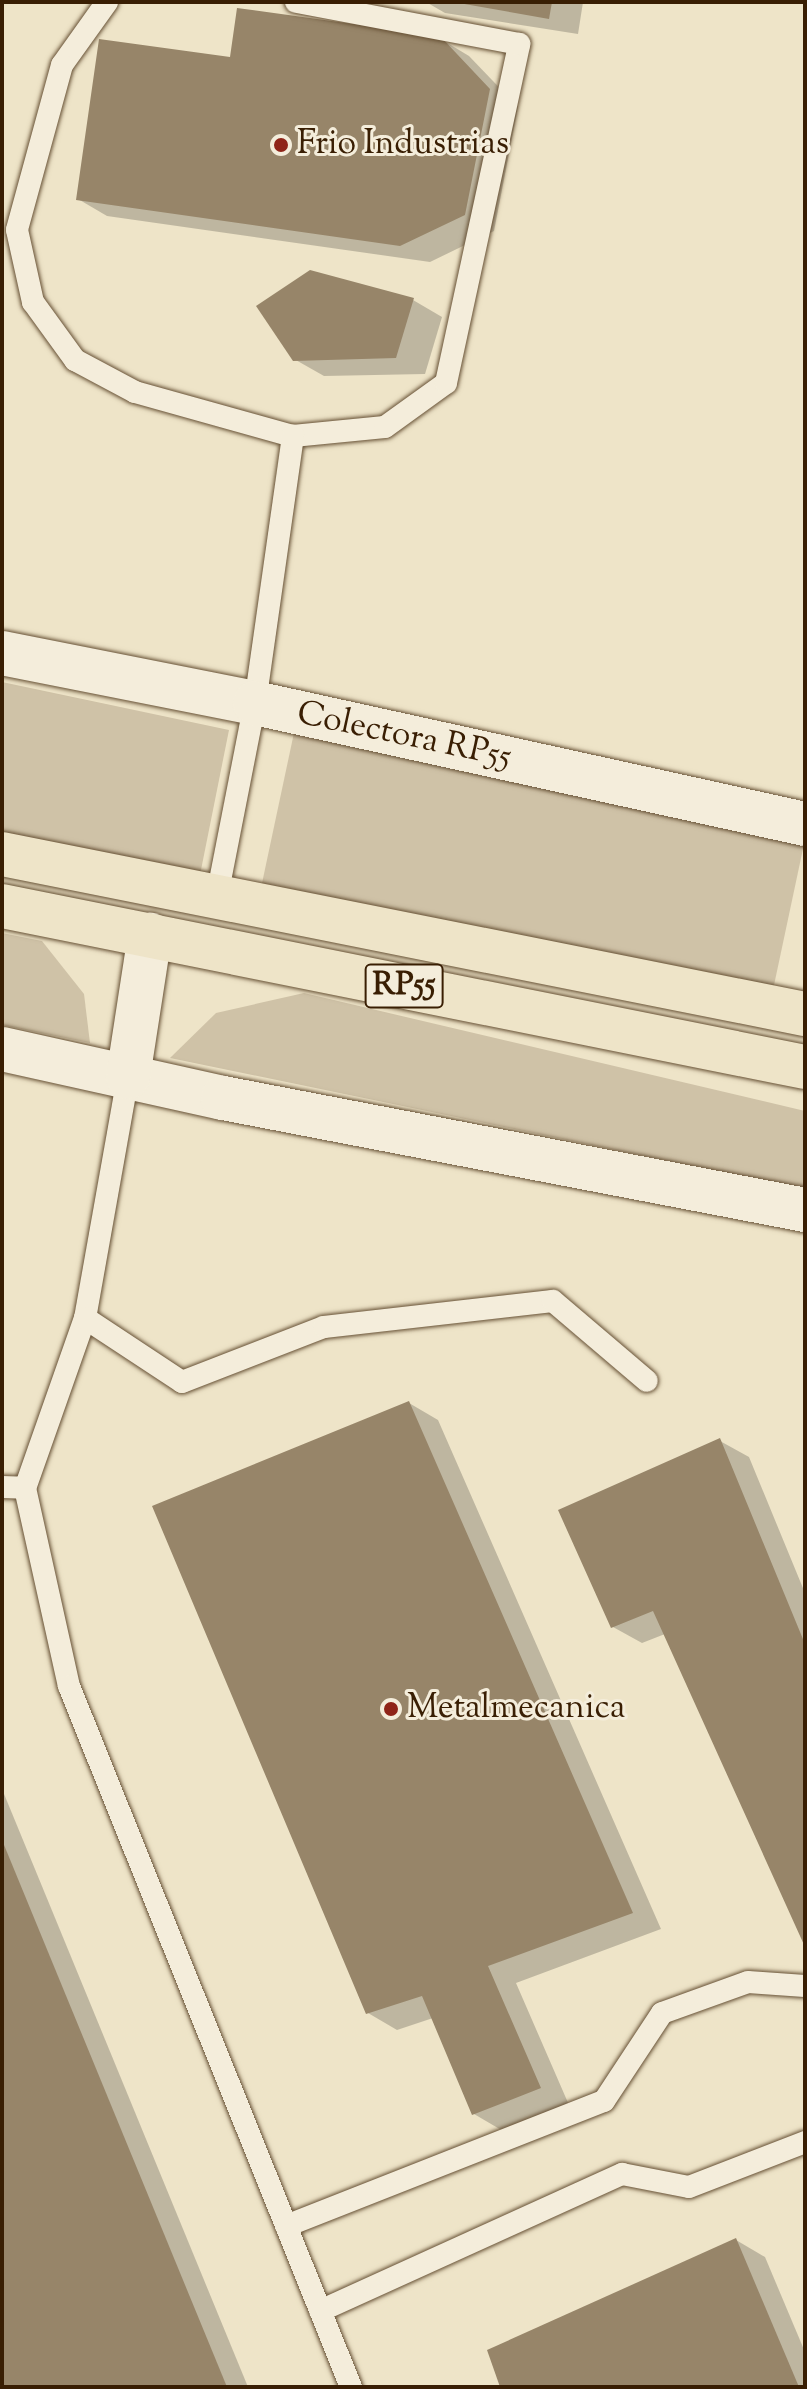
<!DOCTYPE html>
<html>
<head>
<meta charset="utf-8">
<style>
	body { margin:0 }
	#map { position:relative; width:807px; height:2389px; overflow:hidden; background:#eee4c8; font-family:"Sorts Mill Goudy",serif }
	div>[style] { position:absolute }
	.green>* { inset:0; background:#cfc2a7; transform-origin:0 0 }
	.shadow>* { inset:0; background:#0003 }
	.building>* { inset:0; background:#978569 }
	.roads { filter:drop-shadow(0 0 2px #665034) drop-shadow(0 0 2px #665034) }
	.lane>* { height:22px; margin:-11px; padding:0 11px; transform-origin:11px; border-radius:11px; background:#f4eddb }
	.street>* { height:44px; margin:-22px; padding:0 22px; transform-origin:22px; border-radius:22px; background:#f4eddb }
	.highway>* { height:44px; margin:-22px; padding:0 22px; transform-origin:22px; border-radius:22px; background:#eee4c8 }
	.dots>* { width:22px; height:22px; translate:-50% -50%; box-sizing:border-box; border:4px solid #f4eddb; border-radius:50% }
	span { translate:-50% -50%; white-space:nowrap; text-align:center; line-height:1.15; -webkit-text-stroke:6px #f4eddb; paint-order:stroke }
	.shield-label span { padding:2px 6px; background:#f4eddb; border:2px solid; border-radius:6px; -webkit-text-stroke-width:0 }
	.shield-label { font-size:32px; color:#391e03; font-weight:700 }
	.poi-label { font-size:34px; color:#391e03 }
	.left { translate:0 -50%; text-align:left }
	.street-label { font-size:34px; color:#391e03 }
	.frame { position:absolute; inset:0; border:4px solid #391e03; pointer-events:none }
</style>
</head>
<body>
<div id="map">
	<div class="green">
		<div style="clip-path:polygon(2px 682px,229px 730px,200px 875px,2px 835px)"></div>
		<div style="left:295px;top:728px;width:522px;height:163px;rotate:12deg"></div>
		<div style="clip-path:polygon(2px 933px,42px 941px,84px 994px,90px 1043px,2px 1025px)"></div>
		<div style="clip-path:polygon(304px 993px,805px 1111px,805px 1189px,170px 1058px,216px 1013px)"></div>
	</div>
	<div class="shadow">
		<div style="clip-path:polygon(426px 2px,583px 2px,578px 34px,445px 13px)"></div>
		<div style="clip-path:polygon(439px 38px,469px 56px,518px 107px,494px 231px,430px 262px,107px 216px,78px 199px,231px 60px)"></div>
		<div style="clip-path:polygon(413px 300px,442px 317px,425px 374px,324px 376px,294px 359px)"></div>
		<div style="clip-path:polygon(409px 1403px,438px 1420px,661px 1929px,516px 1983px,569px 2105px,503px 2131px,474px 2114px,433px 2018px,397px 2030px,368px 2013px)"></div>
		<div style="clip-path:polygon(720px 1441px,749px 1457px,805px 1593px,805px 1942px,665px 1634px,642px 1643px,613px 1627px)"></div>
		<div style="clip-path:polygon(2px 1789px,248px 2387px,2px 2387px)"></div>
		<div style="clip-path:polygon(736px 2240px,765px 2257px,805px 2352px,805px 2387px,503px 2387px)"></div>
	</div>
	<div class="building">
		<div style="clip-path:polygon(453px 2px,552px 2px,549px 19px)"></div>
		<div style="clip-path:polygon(237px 8px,440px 36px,490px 89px,465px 215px,400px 246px,76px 200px,99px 39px,230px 57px)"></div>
		<div style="clip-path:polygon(310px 270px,414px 298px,396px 358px,293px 361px,256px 306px)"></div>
		<div style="clip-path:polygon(409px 1401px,633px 1913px,488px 1966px,541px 2088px,472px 2115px,422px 1996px,366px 2014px,152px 1506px)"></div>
		<div style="clip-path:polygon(720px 1438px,805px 1644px,805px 1947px,653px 1611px,611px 1628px,558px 1510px)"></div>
		<div style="clip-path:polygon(2px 1840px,227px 2387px,2px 2387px)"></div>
		<div style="clip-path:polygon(736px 2238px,799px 2387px,500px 2387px,487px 2350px)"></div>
	</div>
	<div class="roads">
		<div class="lane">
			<div style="left:107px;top:2px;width:77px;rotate:125.5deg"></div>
			<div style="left:62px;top:65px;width:171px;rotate:105.3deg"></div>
			<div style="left:17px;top:230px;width:74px;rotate:77.5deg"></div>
			<div style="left:33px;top:302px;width:72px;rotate:54.1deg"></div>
			<div style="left:75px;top:360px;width:68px;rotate:28.1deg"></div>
			<div style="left:135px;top:392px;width:164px;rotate:15.6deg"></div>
			<div style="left:293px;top:436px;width:92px;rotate:-5.6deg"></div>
			<div style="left:385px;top:427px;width:75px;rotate:-35.8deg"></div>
			<div style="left:446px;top:383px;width:347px;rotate:-77.8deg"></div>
			<div style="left:519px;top:44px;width:227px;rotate:-169.3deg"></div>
			<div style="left:217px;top:896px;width:197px;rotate:-78.9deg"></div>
			<div style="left:255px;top:703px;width:270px;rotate:-81.9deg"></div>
			<div style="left:128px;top:1077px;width:245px;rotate:100.1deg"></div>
			<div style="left:85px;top:1318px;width:180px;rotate:109.4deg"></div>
			<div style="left:25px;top:1488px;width:203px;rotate:77.5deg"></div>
			<div style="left:69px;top:1686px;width:756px;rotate:68.09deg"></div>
			<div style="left:85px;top:1318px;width:116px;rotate:33.4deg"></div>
			<div style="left:182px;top:1382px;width:152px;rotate:-21.2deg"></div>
			<div style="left:324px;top:1327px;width:230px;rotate:-6.5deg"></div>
			<div style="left:553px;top:1301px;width:123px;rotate:40.4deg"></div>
			<div style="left:2px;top:1487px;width:23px;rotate:2deg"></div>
			<div style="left:286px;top:2226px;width:342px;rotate:-21.5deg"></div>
			<div style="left:604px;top:2101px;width:105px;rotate:-56.6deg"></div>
			<div style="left:662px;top:2013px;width:91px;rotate:-19.8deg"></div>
			<div style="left:748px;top:1982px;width:57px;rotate:4deg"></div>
			<div style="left:320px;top:2311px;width:332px;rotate:-24.4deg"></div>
			<div style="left:622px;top:2174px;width:68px;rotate:11deg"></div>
			<div style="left:689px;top:2187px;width:124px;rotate:-21.2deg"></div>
		</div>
		<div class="street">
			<div style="left:2px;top:653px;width:258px;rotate:11.2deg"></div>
			<div style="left:255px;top:703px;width:563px;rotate:12.41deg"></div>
			<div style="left:2px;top:1049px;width:226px;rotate:12.5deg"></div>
			<div style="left:223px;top:1098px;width:593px;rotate:10.89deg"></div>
			<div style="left:128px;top:1077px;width:144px;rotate:-81.2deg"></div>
		</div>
		<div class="highway">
			<div style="left:2px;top:854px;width:819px;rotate:11.27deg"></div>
			<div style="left:2px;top:906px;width:819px;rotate:11.34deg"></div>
		</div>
	</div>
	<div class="dots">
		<div style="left:281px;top:145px;background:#8f2418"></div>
		<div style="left:391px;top:1709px;background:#8f2418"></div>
	</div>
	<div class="shield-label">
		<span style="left:404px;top:986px">RP55</span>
	</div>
	<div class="poi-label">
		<span class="left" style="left:297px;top:145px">Frio Industrias</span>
		<span class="left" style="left:407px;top:1709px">Metalmecanica</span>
	</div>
	<div class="street-label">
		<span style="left:404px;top:736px;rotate:12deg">Colectora RP55</span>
	</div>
	<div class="frame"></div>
</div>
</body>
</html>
